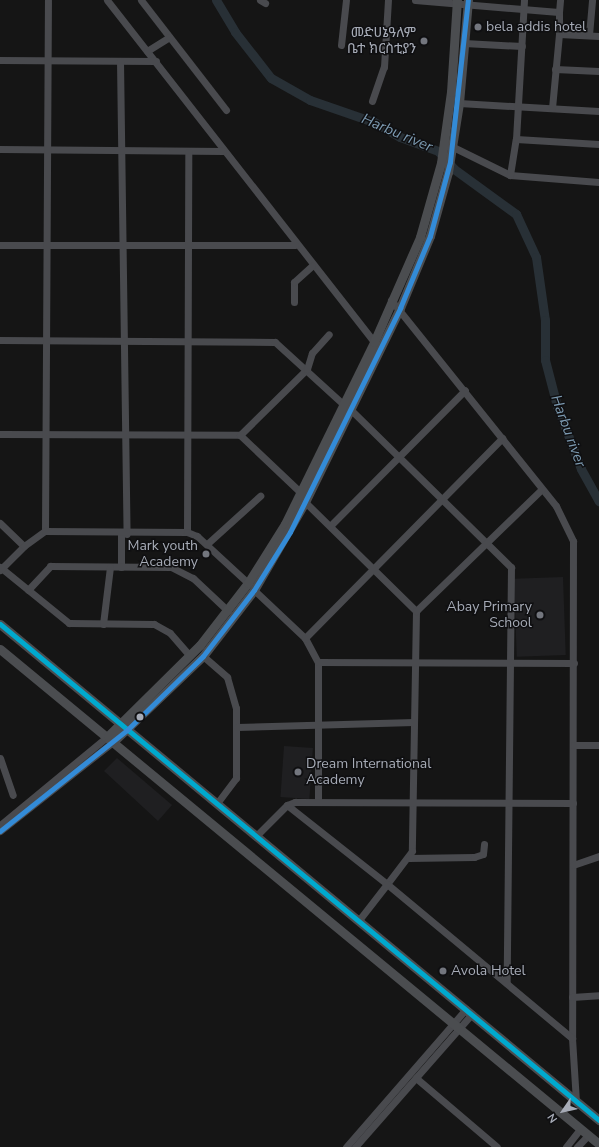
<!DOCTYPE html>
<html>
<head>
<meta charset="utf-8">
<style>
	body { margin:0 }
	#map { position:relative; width:599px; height:1147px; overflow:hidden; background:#151515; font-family:"Nunito Sans","Noto Sans Ethiopic",sans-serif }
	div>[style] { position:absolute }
	.built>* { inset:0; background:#1f1f21; transform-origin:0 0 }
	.river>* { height:9px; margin:-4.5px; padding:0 4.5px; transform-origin:4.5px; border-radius:4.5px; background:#283036 }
	.minor>* { height:7px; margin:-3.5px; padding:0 3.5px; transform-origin:3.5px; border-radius:3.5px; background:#494a4e }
	.major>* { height:9px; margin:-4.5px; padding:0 4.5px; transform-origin:4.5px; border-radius:4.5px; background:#4b4d50 }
	.bus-1>* { height:5px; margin:-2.5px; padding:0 2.5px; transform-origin:2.5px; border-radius:2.5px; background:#00a9ce }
	.bus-2>* { height:5px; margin:-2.5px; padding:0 2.5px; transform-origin:2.5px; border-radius:2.5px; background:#338bd7 }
	.dots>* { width:11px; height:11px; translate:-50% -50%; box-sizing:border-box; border:2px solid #0f0f11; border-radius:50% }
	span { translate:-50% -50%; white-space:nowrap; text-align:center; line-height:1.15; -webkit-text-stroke:3px #0f0f11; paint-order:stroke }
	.poi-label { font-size:14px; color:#a6abb6 }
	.left { translate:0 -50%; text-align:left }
	.right { translate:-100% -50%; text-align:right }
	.water-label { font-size:15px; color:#7c9ab1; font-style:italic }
	.north { position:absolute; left:543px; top:1091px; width:40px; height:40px; -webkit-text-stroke:3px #0f0f11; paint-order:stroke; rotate:236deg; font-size:11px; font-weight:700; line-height:16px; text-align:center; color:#a6abb6 }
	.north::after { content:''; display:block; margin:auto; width:14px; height:18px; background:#a6abb6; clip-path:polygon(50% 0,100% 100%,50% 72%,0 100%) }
</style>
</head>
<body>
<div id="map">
	<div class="built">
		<div style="left:563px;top:577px;width:78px;height:49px;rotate:88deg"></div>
		<div style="left:284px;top:746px;width:29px;height:51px;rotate:4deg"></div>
		<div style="clip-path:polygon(117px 758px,172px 805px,158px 821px,104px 771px)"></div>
	</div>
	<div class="river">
		<div style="left:216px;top:0;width:37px;rotate:59deg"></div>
		<div style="left:235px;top:32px;width:58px;rotate:52deg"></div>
		<div style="left:271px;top:78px;width:45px;rotate:29.4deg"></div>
		<div style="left:310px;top:100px;width:68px;rotate:19deg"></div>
		<div style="left:374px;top:122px;width:30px;rotate:30deg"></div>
		<div style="left:400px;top:137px;width:40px;rotate:20.2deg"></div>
		<div style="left:438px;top:151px;width:24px;rotate:48deg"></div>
		<div style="left:454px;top:169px;width:77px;rotate:36deg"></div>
		<div style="left:516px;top:214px;width:47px;rotate:65.1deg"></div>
		<div style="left:536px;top:257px;width:64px;rotate:81.9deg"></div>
		<div style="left:545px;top:320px;width:40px;rotate:90deg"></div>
		<div style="left:545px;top:360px;width:48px;rotate:75.4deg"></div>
		<div style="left:557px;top:406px;width:67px;rotate:69.1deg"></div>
		<div style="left:581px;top:469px;width:37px;rotate:61deg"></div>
	</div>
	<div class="minor">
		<div style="left:107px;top:0;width:434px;rotate:52deg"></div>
		<div style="left:141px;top:0;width:139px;rotate:52.3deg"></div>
		<div style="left:260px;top:0;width:6px;rotate:31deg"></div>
		<div style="left:415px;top:0;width:144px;rotate:4.8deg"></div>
		<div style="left:559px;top:12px;width:22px;rotate:90deg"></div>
		<div style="left:559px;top:34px;width:40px;rotate:2.9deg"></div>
		<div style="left:559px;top:12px;width:12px;rotate:-85deg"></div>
		<div style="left:589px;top:35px;width:35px;rotate:-85deg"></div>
		<div style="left:464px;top:43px;width:58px;rotate:3deg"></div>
		<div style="left:341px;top:45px;width:45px;rotate:-83.7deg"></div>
		<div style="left:147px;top:51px;width:26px;rotate:-32deg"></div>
		<div style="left:0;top:60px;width:156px;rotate:0.4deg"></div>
		<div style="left:120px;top:61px;width:473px;rotate:89.2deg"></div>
		<div style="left:555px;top:69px;width:44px;rotate:2.6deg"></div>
		<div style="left:372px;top:101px;width:36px;rotate:-71deg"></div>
		<div style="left:384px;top:67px;width:67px;rotate:-86.6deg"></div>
		<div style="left:459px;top:103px;width:140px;rotate:3.3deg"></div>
		<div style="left:552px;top:108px;width:74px;rotate:-84.6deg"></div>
		<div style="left:516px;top:139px;width:83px;rotate:3.4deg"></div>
		<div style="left:449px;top:145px;width:68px;rotate:26.2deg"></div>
		<div style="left:510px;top:175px;width:89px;rotate:4.5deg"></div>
		<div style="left:0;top:149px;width:223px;rotate:0.5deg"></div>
		<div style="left:510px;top:175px;width:36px;rotate:-81deg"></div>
		<div style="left:516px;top:139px;width:139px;rotate:-86.7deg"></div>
		<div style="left:0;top:245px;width:295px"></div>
		<div style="left:391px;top:300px;width:264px;rotate:51.3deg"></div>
		<div style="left:556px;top:506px;width:39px;rotate:64deg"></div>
		<div style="left:573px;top:541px;width:497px;rotate:90.1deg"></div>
		<div style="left:572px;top:1038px;width:63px;rotate:86.4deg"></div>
		<div style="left:294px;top:302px;width:20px;rotate:-90deg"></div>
		<div style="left:294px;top:282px;width:24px;rotate:-42deg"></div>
		<div style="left:0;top:340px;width:275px;rotate:0.4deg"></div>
		<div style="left:275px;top:342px;width:92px;rotate:42.4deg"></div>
		<div style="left:350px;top:409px;width:226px;rotate:44.5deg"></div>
		<div style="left:511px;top:567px;width:416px;rotate:90.6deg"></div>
		<div style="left:0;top:434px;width:240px;rotate:0.2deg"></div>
		<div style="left:240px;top:435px;width:83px;rotate:43.5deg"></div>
		<div style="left:240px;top:435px;width:94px;rotate:-44.6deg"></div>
		<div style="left:307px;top:369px;width:17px;rotate:-73deg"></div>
		<div style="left:312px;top:353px;width:25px;rotate:-48deg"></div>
		<div style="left:305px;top:502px;width:156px;rotate:44.5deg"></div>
		<div style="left:416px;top:611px;width:240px;rotate:91deg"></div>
		<div style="left:412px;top:851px;width:41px;rotate:127.1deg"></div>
		<div style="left:387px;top:884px;width:241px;rotate:39.8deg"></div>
		<div style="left:0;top:523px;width:33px;rotate:44deg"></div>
		<div style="left:331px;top:525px;width:190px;rotate:-45.2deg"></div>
		<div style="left:45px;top:531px;width:531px;rotate:-89.68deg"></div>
		<div style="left:187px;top:532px;width:380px;rotate:-89.8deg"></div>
		<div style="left:121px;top:534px;width:33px;rotate:90deg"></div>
		<div style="left:207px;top:544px;width:72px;rotate:-42.2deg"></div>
		<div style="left:0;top:567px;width:89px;rotate:39.1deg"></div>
		<div style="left:69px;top:623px;width:85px;rotate:0.7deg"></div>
		<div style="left:154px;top:624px;width:18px;rotate:29deg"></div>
		<div style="left:170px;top:633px;width:29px;rotate:49deg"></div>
		<div style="left:0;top:570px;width:34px;rotate:-45deg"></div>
		<div style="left:24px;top:546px;width:26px;rotate:-36deg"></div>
		<div style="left:45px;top:531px;width:142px;rotate:0.4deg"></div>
		<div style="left:187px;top:532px;width:11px;rotate:22deg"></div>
		<div style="left:197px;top:536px;width:69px;rotate:42.7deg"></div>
		<div style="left:28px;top:590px;width:33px;rotate:-47deg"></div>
		<div style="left:50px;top:566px;width:121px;rotate:0.5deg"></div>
		<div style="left:171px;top:567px;width:25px;rotate:27deg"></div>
		<div style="left:193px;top:578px;width:48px;rotate:43.3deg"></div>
		<div style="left:254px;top:590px;width:70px;rotate:43.3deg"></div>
		<div style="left:305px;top:638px;width:27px;rotate:62deg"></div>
		<div style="left:318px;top:662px;width:138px;rotate:90deg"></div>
		<div style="left:416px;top:611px;width:175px;rotate:-44.1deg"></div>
		<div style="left:103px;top:624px;width:57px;rotate:-83deg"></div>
		<div style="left:305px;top:638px;width:281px;rotate:-45.4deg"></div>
		<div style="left:203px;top:656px;width:32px;rotate:41deg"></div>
		<div style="left:227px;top:677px;width:32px;rotate:74deg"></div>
		<div style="left:236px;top:708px;width:70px;rotate:90deg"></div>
		<div style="left:236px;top:778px;width:31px;rotate:127deg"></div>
		<div style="left:318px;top:662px;width:256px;rotate:0.2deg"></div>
		<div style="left:237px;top:727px;width:177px;rotate:-1.6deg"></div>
		<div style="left:574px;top:745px;width:25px"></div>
		<div style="left:0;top:758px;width:39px;rotate:71deg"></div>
		<div style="left:287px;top:805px;width:127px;rotate:38.3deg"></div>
		<div style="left:387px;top:884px;width:46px;rotate:127.9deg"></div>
		<div style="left:0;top:825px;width:140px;rotate:-39.5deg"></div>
		<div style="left:0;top:831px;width:145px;rotate:-38.3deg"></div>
		<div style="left:257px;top:835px;width:42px;rotate:-45deg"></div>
		<div style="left:287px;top:805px;width:9px;rotate:-21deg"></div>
		<div style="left:295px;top:802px;width:278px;rotate:0.2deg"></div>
		<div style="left:409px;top:858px;width:65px;rotate:-0.9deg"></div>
		<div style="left:474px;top:857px;width:9px;rotate:-18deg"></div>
		<div style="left:483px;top:854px;width:10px;rotate:-84deg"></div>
		<div style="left:573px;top:865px;width:28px;rotate:-19deg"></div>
		<div style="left:572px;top:997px;width:27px;rotate:-4deg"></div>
		<div style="left:416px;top:1078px;width:106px;rotate:40.4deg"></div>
		<div style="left:346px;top:1147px;width:183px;rotate:-49deg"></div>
		<div style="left:355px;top:1147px;width:177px;rotate:-48.7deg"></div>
		<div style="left:566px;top:1147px;width:23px;rotate:-52deg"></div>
		<div style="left:577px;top:1147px;width:16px;rotate:-47deg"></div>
	</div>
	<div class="major">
		<div style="left:0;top:624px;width:778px;rotate:39.63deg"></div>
		<div style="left:0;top:649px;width:777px;rotate:39.57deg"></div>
		<div style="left:108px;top:736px;width:129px;rotate:-44.7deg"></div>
		<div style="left:200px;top:645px;width:78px;rotate:-52.3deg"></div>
		<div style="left:248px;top:583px;width:70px;rotate:-57.9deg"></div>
		<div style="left:285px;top:524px;width:203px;rotate:-63.9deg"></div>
		<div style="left:374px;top:342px;width:115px;rotate:-66.3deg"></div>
		<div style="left:420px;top:237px;width:77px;rotate:-74.2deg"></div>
		<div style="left:441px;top:163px;width:72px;rotate:-82deg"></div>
		<div style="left:451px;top:92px;width:92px;rotate:-86.3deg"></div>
		<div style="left:114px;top:741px;width:123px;rotate:-43.7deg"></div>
		<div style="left:203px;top:656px;width:83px;rotate:-52.3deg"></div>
		<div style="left:254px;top:590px;width:102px;rotate:-59.9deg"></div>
		<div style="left:305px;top:502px;width:216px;rotate:-63.9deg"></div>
		<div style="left:400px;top:308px;width:78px;rotate:-67.4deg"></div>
		<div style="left:430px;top:236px;width:66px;rotate:-74.3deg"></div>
		<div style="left:448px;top:172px;width:70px;rotate:-80.9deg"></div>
		<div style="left:459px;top:103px;width:103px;rotate:-85deg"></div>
	</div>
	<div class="bus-1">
		<div style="left:0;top:624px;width:778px;rotate:39.63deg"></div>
	</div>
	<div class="bus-2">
		<div style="left:0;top:831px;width:162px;rotate:-38.5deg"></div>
		<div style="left:127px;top:730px;width:106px;rotate:-44.2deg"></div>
		<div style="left:203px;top:656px;width:83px;rotate:-52.3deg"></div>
		<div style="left:254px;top:590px;width:68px;rotate:-58.2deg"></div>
		<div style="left:290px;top:532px;width:250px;rotate:-63.8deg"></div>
		<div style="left:400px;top:308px;width:78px;rotate:-67.4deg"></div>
		<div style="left:430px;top:236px;width:77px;rotate:-74.9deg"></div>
		<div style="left:450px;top:162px;width:163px;rotate:-83.7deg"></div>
	</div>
	<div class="dots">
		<div style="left:478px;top:27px;background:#73767e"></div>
		<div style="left:424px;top:41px;background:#73767e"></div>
		<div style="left:206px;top:554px;background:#73767e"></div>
		<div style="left:540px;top:615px;background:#73767e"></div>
		<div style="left:140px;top:717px;background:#a6abb6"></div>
		<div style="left:298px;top:772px;background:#73767e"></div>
		<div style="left:443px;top:971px;background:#73767e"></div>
	</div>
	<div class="poi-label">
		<span class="left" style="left:486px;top:27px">bela addis hotel</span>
		<span class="right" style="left:416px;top:41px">መድሀኔዓለም<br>ቤተ ክርስቲያን</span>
		<span class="right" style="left:198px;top:554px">Mark youth<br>Academy</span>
		<span class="right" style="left:532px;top:615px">Abay Primary<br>School</span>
		<span class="left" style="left:306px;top:772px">Dream International<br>Academy</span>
		<span class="left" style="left:451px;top:971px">Avola Hotel</span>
	</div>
	<div class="water-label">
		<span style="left:397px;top:133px;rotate:23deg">Harbu river</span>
		<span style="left:568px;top:431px;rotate:70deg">Harbu river</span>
	</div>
	<div class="north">N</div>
</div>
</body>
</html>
